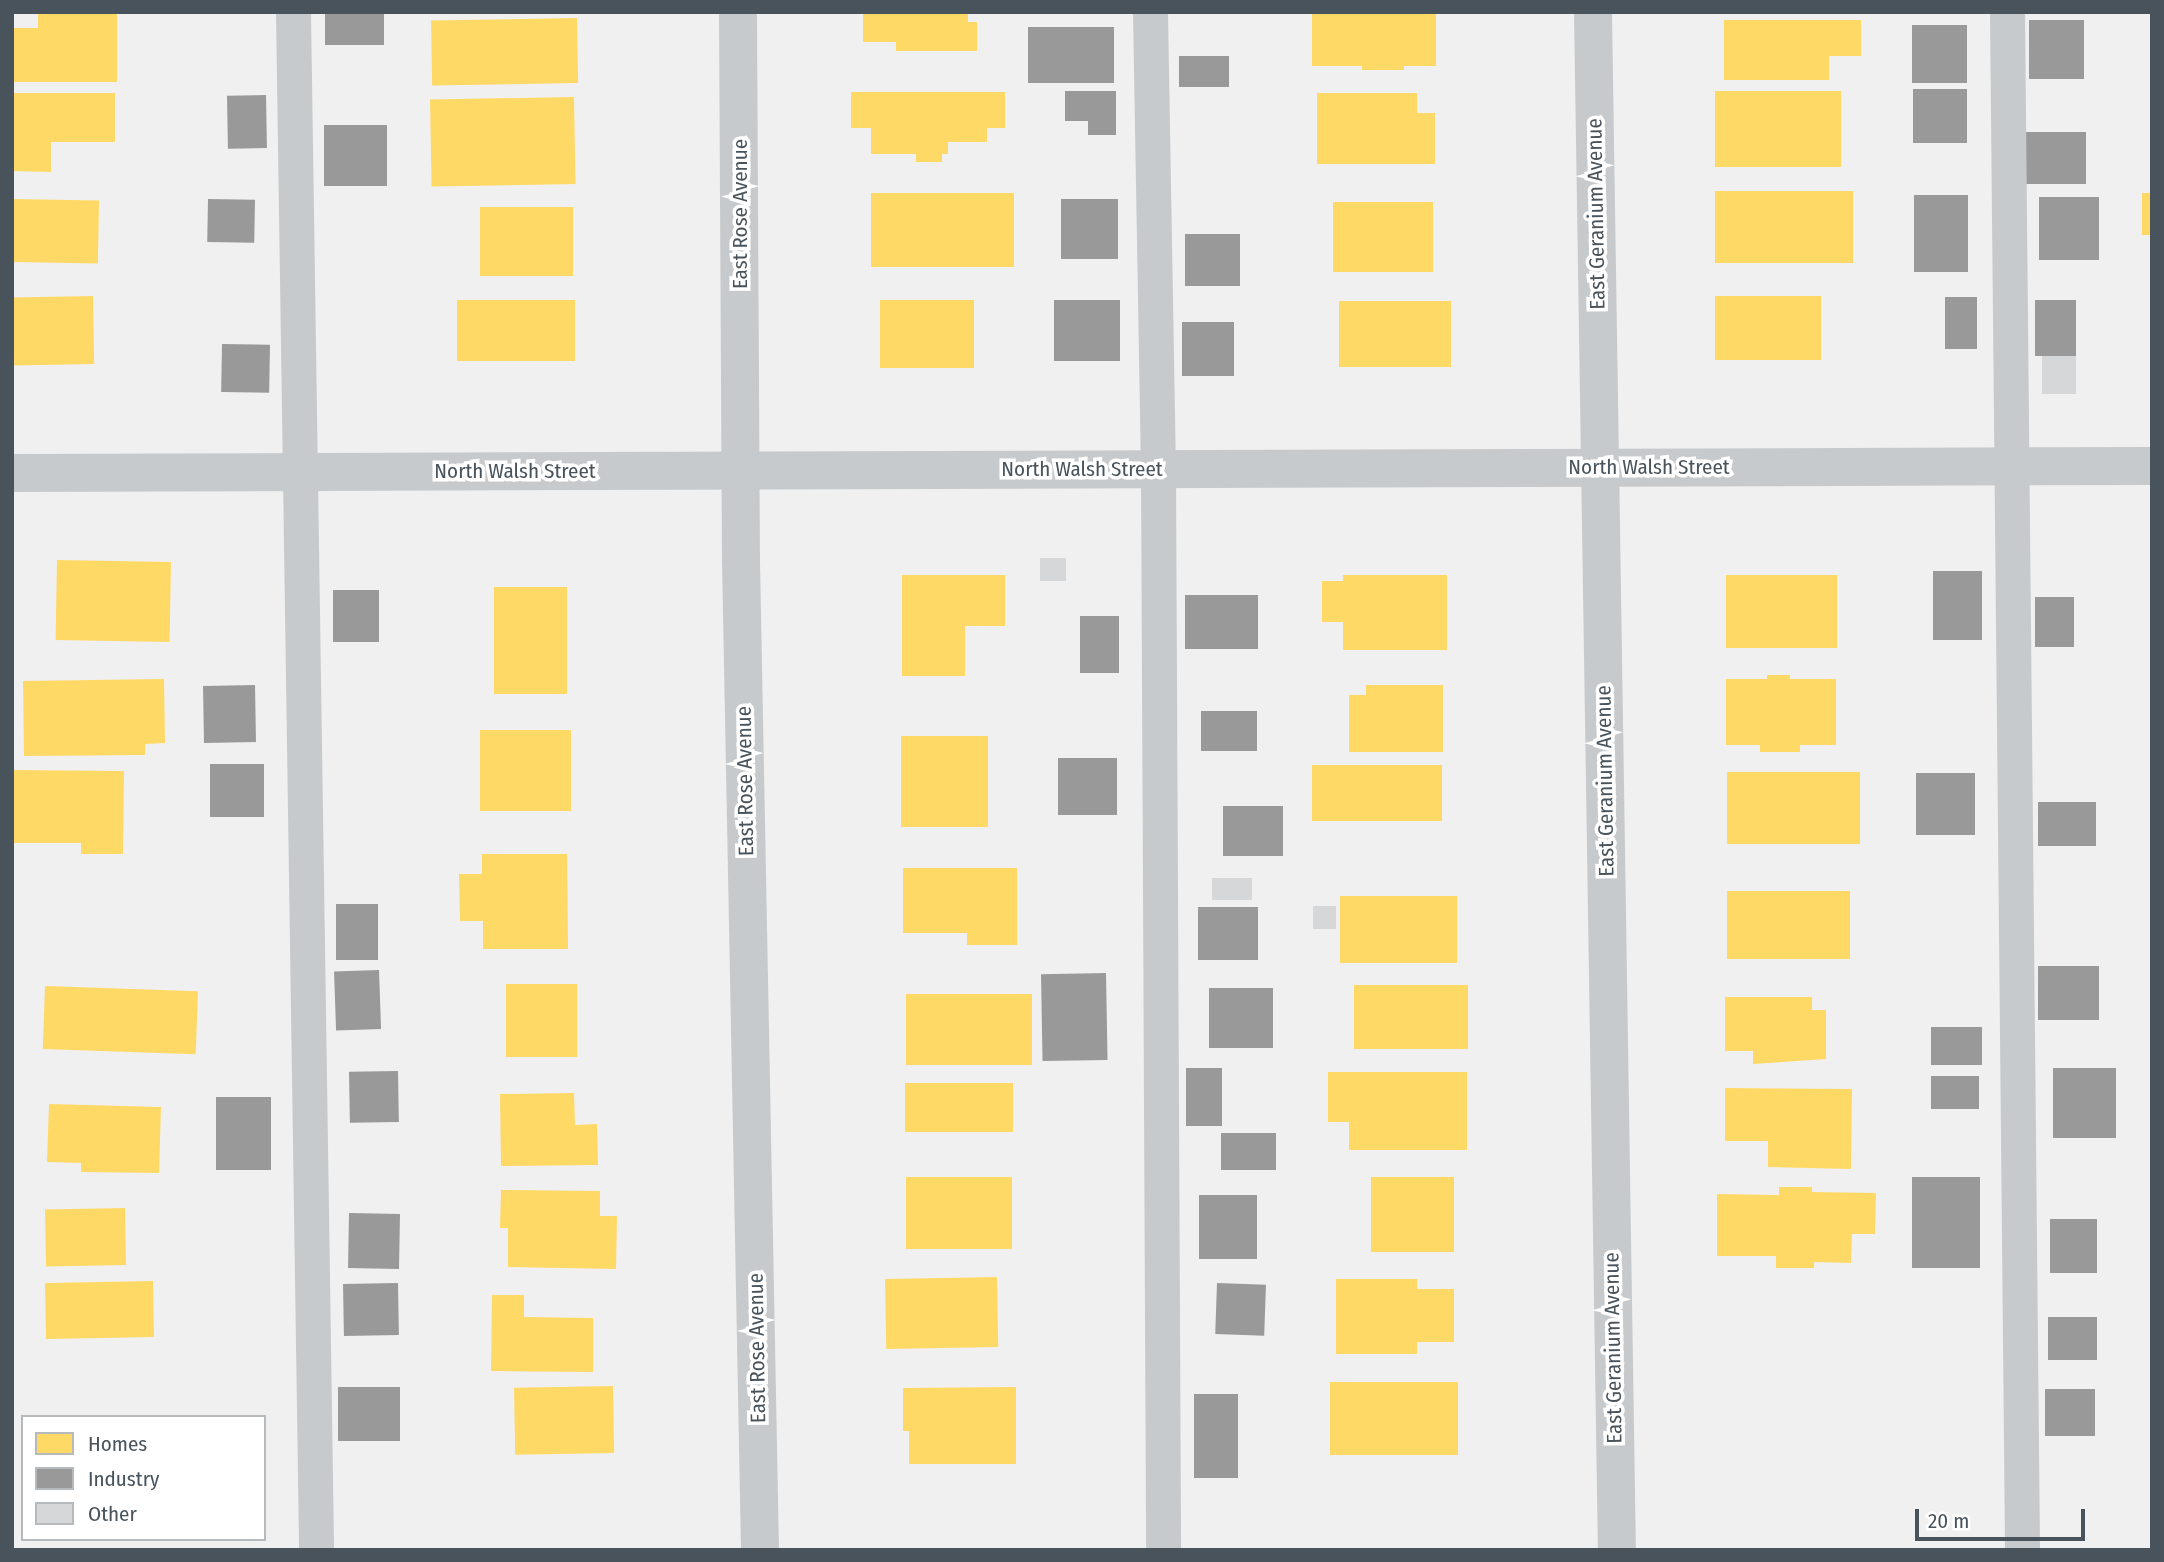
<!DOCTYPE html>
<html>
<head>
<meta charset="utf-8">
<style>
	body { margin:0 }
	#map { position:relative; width:2164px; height:1562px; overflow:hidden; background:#f0f0f0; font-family:"Fira Sans Condensed",sans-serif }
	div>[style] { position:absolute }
	.homes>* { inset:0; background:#ffd966; transform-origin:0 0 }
	.industry>* { inset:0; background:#999; transform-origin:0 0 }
	.building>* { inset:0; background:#d6d7d8; transform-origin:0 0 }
	.lane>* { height:35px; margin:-17.5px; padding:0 17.5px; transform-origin:17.5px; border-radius:17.5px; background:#c7cacc }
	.street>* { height:38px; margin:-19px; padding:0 19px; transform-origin:19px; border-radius:19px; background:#c7cacc }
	span { translate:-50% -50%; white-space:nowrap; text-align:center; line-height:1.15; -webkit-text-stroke:7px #fff; paint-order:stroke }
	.street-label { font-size:21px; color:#48535b }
	.frame { position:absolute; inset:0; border:14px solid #48535b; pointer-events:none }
	.legend { position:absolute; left:21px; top:1415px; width:245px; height:126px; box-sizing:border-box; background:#fff; border:2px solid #b6babd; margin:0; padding:9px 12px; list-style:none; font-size:21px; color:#48535b }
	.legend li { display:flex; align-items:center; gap:14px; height:35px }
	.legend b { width:35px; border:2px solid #b6babd }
	.scale { position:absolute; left:1915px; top:1509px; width:170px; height:32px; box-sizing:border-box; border:4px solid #48535b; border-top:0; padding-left:9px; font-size:21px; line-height:24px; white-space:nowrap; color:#48535b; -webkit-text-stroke:5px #fff; paint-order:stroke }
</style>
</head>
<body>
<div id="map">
	<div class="homes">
		<div style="clip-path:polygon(863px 12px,968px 12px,968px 22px,977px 22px,977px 51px,896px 51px,896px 42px,863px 42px)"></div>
		<div style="clip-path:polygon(1312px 12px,1436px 12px,1436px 66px,1404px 66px,1404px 70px,1362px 70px,1362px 66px,1312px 66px)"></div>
		<div style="clip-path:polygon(38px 14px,117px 14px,117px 82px,12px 82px,12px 28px,38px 28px)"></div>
		<div style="left:577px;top:18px;width:65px;height:146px;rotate:89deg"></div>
		<div style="clip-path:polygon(1724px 20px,1861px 20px,1861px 56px,1829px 56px,1829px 80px,1724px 80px)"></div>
		<div style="left:1715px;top:91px;width:126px;height:76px"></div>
		<div style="clip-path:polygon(851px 92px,1005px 92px,1005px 128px,987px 128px,987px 142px,948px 142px,948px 154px,942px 154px,942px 162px,916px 162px,916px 154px,871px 154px,871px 128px,851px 128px)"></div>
		<div style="clip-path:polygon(12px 93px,115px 93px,115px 142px,51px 142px,51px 172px,12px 171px)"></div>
		<div style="clip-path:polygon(1317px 93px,1417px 93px,1417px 113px,1435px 113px,1435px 164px,1317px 164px)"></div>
		<div style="left:574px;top:97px;width:87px;height:144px;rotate:89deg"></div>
		<div style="left:1715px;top:191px;width:138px;height:72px"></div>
		<div style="left:871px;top:193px;width:143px;height:74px"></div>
		<div style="left:2142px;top:193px;width:10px;height:42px"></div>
		<div style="left:12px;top:199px;width:87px;height:63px;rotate:1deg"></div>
		<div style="left:1333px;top:202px;width:100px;height:70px"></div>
		<div style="left:573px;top:207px;width:69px;height:93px;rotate:90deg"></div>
		<div style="left:93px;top:296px;width:68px;height:80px;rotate:89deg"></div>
		<div style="left:1715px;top:296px;width:106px;height:64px"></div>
		<div style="left:457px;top:300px;width:118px;height:61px"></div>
		<div style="left:880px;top:300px;width:94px;height:68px"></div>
		<div style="left:1339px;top:301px;width:112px;height:66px"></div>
		<div style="left:57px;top:560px;width:114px;height:80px;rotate:1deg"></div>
		<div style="clip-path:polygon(902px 575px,1005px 575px,1005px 626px,965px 626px,965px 676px,902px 676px)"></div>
		<div style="clip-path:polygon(1343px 575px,1447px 575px,1447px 650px,1343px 650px,1343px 622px,1322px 622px,1322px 581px,1343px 581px)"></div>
		<div style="left:1726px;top:575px;width:111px;height:73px"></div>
		<div style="left:494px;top:587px;width:73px;height:107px"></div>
		<div style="clip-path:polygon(1767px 675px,1790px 675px,1790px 679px,1836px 679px,1836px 745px,1800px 745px,1800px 752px,1760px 752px,1760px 745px,1726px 745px,1726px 679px,1767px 679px)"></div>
		<div style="clip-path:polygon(164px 679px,165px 743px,145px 744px,145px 755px,24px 756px,23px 681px)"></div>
		<div style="clip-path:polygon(1366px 685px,1443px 685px,1443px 752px,1349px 752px,1349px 695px,1366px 695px)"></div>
		<div style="left:480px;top:730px;width:91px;height:81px"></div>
		<div style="left:901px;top:736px;width:87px;height:91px"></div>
		<div style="left:1312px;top:765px;width:130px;height:56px"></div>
		<div style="clip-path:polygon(12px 770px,124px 771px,123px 854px,81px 854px,81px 843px,12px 843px)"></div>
		<div style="left:1727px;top:772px;width:133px;height:72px"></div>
		<div style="clip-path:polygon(482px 854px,567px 854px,568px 949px,483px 949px,483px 921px,460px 921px,459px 874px,482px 874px)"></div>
		<div style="clip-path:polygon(903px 868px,1017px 868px,1017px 945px,967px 945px,967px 933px,903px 933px)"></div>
		<div style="left:1727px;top:891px;width:123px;height:68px"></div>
		<div style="left:1340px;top:896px;width:117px;height:67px"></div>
		<div style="left:506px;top:984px;width:71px;height:73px"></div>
		<div style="left:1354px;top:985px;width:114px;height:64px"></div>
		<div style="left:45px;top:986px;width:153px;height:63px;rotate:2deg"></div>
		<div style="left:906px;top:994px;width:126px;height:71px"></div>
		<div style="clip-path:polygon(1725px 997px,1812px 997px,1812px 1010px,1826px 1010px,1826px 1059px,1753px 1064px,1753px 1051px,1725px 1051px)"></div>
		<div style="clip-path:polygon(1328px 1072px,1467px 1072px,1467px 1150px,1349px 1150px,1349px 1122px,1328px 1122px)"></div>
		<div style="left:1013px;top:1083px;width:49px;height:108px;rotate:90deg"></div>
		<div style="clip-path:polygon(1725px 1088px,1852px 1089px,1851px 1169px,1768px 1167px,1768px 1141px,1725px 1141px)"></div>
		<div style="clip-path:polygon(574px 1093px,575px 1125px,597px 1124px,598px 1165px,501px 1166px,500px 1094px)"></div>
		<div style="clip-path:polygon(49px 1104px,161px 1107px,159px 1173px,81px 1172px,81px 1163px,47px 1162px)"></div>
		<div style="left:906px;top:1177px;width:106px;height:72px"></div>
		<div style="left:1371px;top:1177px;width:83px;height:75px"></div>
		<div style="clip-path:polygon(1779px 1187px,1812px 1187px,1812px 1192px,1876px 1193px,1875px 1234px,1852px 1234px,1851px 1263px,1814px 1262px,1814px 1268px,1776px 1268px,1776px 1256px,1717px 1256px,1717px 1194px,1779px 1195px)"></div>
		<div style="clip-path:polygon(501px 1190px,600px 1191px,600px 1216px,617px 1216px,616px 1269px,508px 1267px,508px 1228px,500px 1228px)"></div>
		<div style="left:125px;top:1208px;width:57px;height:80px;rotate:89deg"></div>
		<div style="left:997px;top:1277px;width:70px;height:112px;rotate:89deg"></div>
		<div style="clip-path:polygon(1336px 1279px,1417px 1279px,1417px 1289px,1454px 1289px,1454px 1342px,1417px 1342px,1417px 1354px,1336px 1354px)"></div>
		<div style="left:153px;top:1281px;width:56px;height:108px;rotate:89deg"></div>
		<div style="clip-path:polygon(492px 1295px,524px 1295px,524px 1317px,593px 1318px,593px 1372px,491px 1371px)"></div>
		<div style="left:1330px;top:1382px;width:128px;height:73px"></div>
		<div style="left:613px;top:1386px;width:67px;height:99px;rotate:89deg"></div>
		<div style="clip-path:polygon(1016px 1387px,1016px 1464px,909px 1464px,909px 1431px,903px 1431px,903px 1388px)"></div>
	</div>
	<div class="industry">
		<div style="left:325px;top:12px;width:59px;height:33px"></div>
		<div style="left:2029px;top:20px;width:55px;height:59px"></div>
		<div style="left:1912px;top:25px;width:55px;height:58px"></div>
		<div style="left:1028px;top:27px;width:86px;height:56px"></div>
		<div style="left:1179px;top:56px;width:50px;height:31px"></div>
		<div style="left:1913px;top:89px;width:54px;height:54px"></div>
		<div style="clip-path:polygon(1065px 91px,1116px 91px,1116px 135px,1088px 135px,1088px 121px,1065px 121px)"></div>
		<div style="left:266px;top:95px;width:53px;height:39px;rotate:89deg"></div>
		<div style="left:387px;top:125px;width:61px;height:63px;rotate:90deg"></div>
		<div style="left:2024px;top:132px;width:62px;height:52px"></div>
		<div style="left:1914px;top:195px;width:54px;height:77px"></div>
		<div style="left:2039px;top:197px;width:60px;height:63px"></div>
		<div style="left:208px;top:199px;width:47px;height:43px;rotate:1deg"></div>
		<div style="left:1061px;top:199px;width:57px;height:60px"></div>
		<div style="left:1185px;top:234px;width:55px;height:52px"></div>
		<div style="left:1945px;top:297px;width:32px;height:52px"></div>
		<div style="left:1054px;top:300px;width:66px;height:61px"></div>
		<div style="left:2035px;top:300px;width:41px;height:56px"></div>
		<div style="left:1182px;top:322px;width:52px;height:54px"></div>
		<div style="left:222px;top:344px;width:48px;height:48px;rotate:1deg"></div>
		<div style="left:1933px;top:571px;width:49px;height:69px"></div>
		<div style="left:379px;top:590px;width:52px;height:46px;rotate:90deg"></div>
		<div style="left:1185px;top:595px;width:73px;height:54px"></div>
		<div style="left:2035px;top:597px;width:39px;height:50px"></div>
		<div style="left:1080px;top:616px;width:39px;height:57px"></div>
		<div style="left:255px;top:685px;width:57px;height:52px;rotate:89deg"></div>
		<div style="left:1201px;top:711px;width:56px;height:40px"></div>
		<div style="left:1058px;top:758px;width:59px;height:57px"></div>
		<div style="left:264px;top:764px;width:53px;height:54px;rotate:90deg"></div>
		<div style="left:1916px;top:773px;width:59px;height:62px"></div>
		<div style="left:2038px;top:802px;width:58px;height:44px"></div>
		<div style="left:1223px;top:806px;width:60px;height:50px"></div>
		<div style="left:336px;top:904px;width:42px;height:56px"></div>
		<div style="left:1198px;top:907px;width:60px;height:53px"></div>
		<div style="left:2038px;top:966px;width:61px;height:54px"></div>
		<div style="left:379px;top:970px;width:59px;height:45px;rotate:88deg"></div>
		<div style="left:1106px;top:973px;width:87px;height:65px;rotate:89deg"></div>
		<div style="left:1209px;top:988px;width:64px;height:60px"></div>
		<div style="left:1931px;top:1027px;width:51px;height:38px"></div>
		<div style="left:1186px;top:1068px;width:36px;height:58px"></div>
		<div style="left:2053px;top:1068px;width:63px;height:70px"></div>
		<div style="left:398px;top:1071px;width:51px;height:49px;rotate:89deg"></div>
		<div style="left:1931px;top:1076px;width:48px;height:33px"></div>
		<div style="left:216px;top:1097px;width:55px;height:73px"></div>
		<div style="left:1221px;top:1133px;width:55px;height:37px"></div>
		<div style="left:1912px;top:1177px;width:68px;height:91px"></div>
		<div style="left:1199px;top:1195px;width:58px;height:64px"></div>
		<div style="left:349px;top:1213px;width:51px;height:55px;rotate:1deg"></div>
		<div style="left:2050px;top:1219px;width:47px;height:54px"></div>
		<div style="left:398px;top:1283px;width:52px;height:55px;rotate:89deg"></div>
		<div style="left:1217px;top:1283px;width:49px;height:51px;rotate:2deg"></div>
		<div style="left:2048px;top:1317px;width:49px;height:43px"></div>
		<div style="left:338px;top:1387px;width:62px;height:54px"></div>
		<div style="left:2045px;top:1389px;width:50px;height:47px"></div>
		<div style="left:1194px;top:1394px;width:44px;height:84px"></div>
	</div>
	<div class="building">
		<div style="left:2042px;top:356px;width:34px;height:38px"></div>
		<div style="left:1040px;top:558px;width:26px;height:23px"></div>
		<div style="left:1212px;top:878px;width:40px;height:22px"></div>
		<div style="left:1313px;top:906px;width:23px;height:23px"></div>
	</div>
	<div class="lane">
		<div style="left:293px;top:12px;width:1538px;rotate:89.14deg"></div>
		<div style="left:1150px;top:12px;width:457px;rotate:89deg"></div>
		<div style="left:1158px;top:469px;width:1081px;rotate:89.73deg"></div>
		<div style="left:2007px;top:12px;width:1538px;rotate:89.44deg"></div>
	</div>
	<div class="street">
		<div style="left:738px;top:12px;width:549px;rotate:89.69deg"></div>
		<div style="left:741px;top:561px;width:989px;rotate:88.9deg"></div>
		<div style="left:1593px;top:12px;width:1538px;rotate:89.11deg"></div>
		<div style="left:12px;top:473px;width:2140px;rotate:-0.19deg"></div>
	</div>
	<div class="street-label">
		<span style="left:740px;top:214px;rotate:-90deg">East Rose Avenue</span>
		<span style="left:1596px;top:214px;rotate:-91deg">East Geranium Avenue</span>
		<span style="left:1649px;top:467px">North Walsh Street</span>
		<span style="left:1082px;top:469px">North Walsh Street</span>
		<span style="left:515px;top:471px">North Walsh Street</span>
		<span style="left:745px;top:781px;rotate:-91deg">East Rose Avenue</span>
		<span style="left:1605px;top:781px;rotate:-91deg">East Geranium Avenue</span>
		<span style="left:757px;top:1348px;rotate:-91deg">East Rose Avenue</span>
		<span style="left:1613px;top:1348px;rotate:-91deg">East Geranium Avenue</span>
	</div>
	<div class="frame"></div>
	<ul class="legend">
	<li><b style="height:19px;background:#ffd966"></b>Homes</li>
	<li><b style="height:19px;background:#999"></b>Industry</li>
	<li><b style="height:19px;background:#d6d7d8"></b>Other</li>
	</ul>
	<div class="scale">20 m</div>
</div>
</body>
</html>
